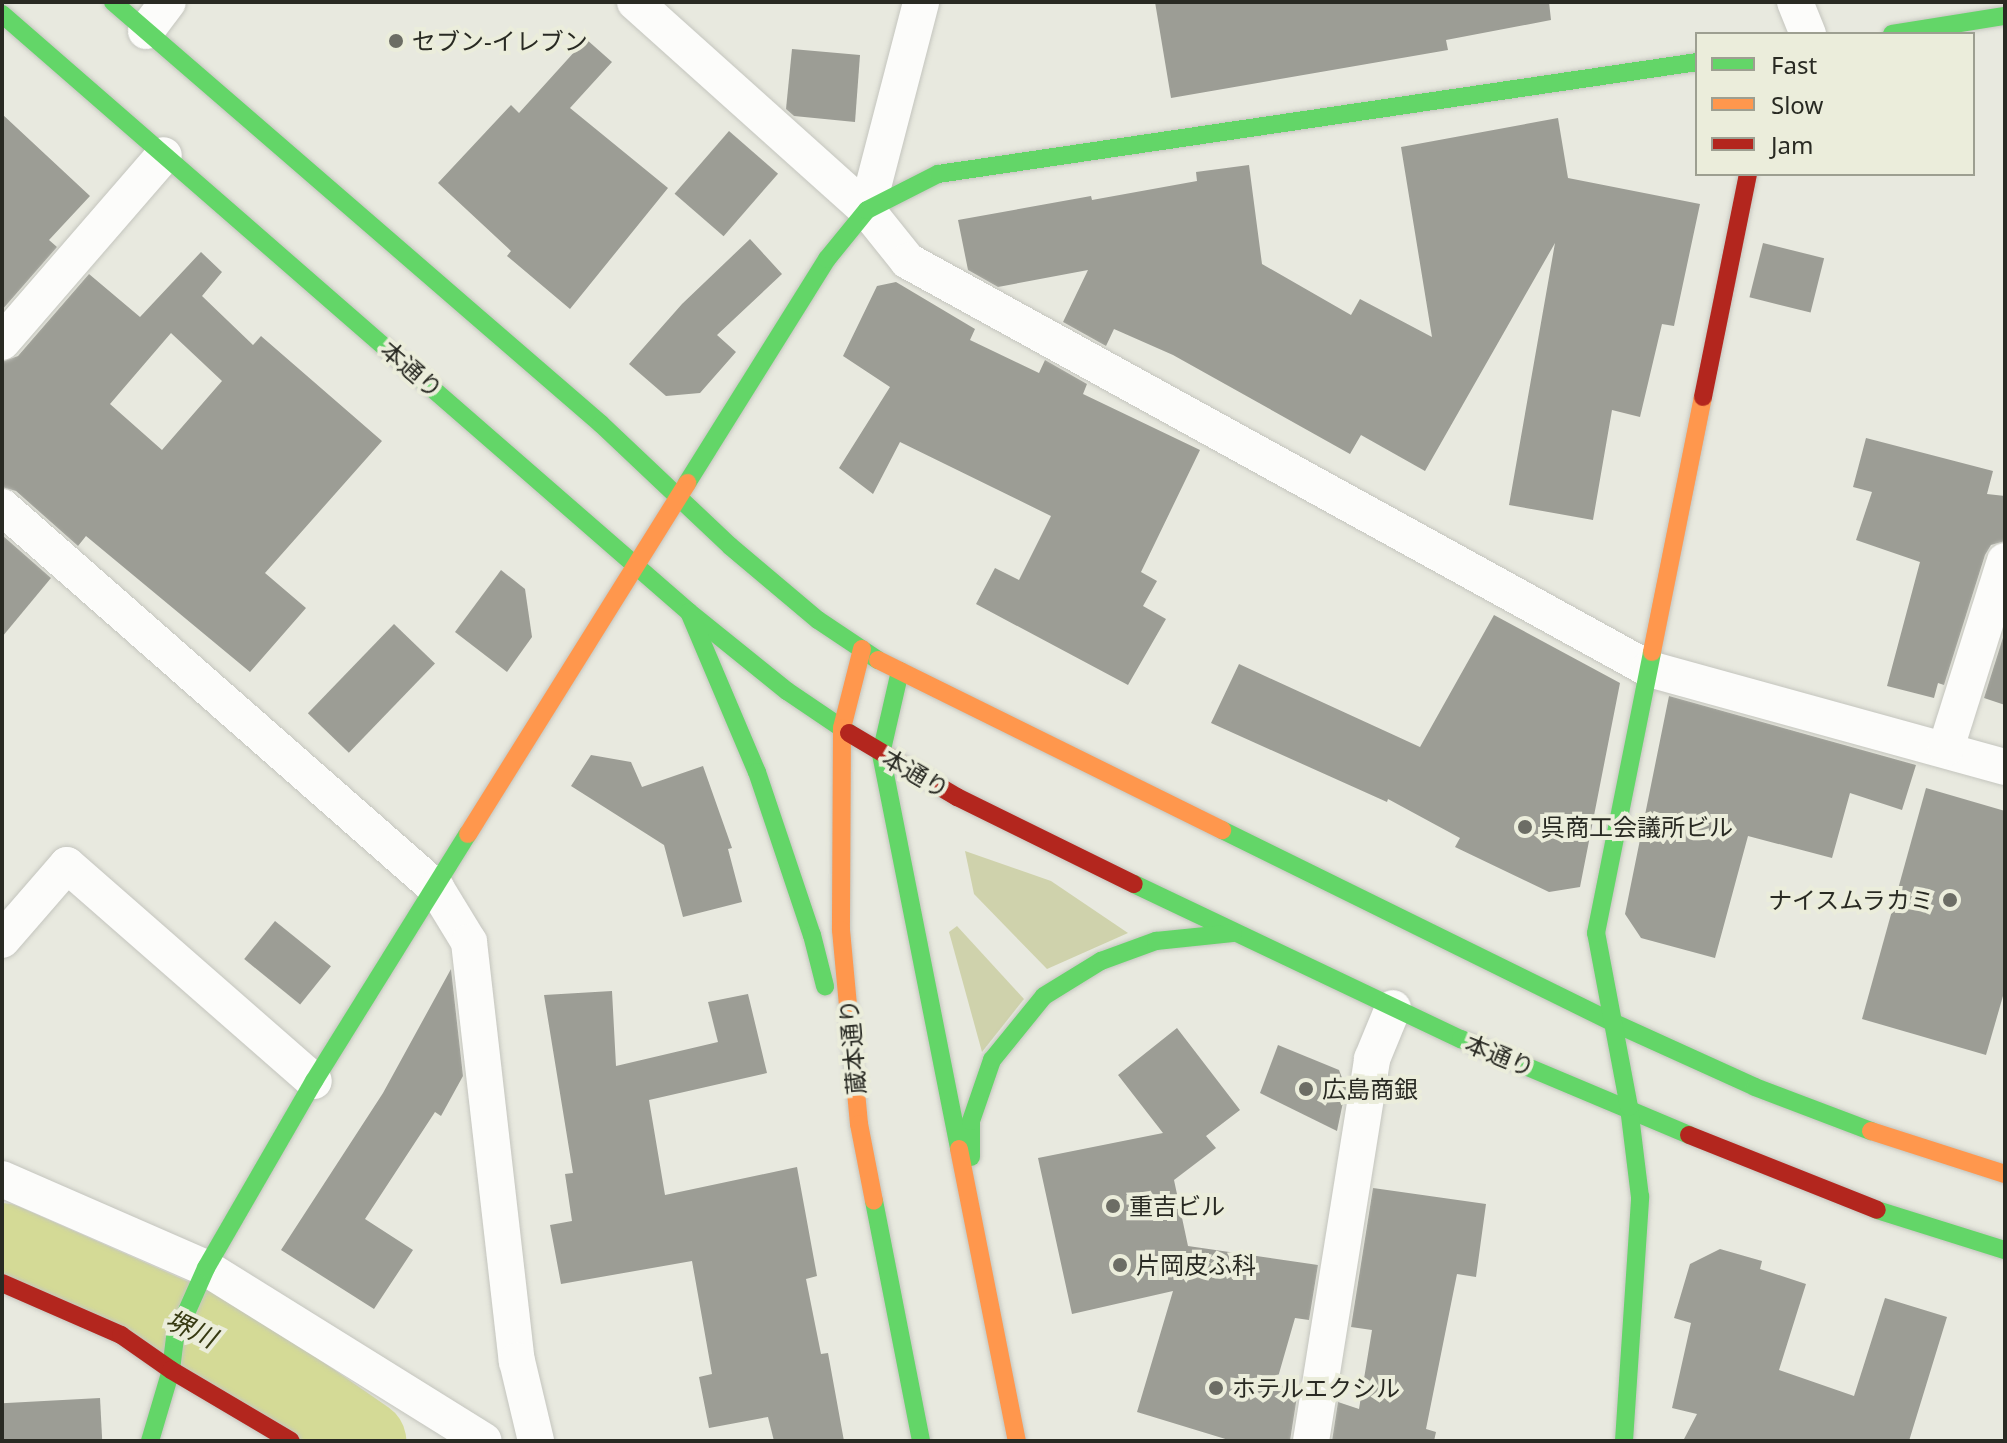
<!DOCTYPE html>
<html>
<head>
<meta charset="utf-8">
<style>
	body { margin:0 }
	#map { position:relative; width:2007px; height:1443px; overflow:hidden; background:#e8e9df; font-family:"Noto Sans","Noto Sans JP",sans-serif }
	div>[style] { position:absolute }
	.green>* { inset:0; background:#cfd2ac }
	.river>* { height:82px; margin:-41px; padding:0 41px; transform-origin:41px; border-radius:41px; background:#d4da96 }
	.building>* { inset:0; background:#9c9d95; transform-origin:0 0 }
	.roads { filter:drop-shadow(0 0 2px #c4c5be) drop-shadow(0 0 2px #c4c5be) }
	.street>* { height:36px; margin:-18px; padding:0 18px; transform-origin:18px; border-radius:18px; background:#fcfcfa }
	.fast>* { height:18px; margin:-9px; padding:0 9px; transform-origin:9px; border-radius:9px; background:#63d668 }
	.slow>* { height:18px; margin:-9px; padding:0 9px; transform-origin:9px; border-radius:9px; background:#ff974d }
	.jam>* { height:18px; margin:-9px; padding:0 9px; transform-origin:9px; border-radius:9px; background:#b3261e }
	.dots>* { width:22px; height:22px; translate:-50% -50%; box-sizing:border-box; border:4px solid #ebeddb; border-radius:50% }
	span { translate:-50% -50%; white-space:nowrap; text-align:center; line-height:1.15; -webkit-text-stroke:8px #ebeddb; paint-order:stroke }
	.poi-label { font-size:24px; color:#292a23 }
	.left { translate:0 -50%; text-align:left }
	.right { translate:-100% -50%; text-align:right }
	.street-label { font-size:24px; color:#292a23 }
	.water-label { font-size:26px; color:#373a12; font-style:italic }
	.frame { position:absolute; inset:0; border:4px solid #292a23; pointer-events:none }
	.legend { position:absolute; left:1695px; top:32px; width:280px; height:144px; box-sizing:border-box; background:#ebeddb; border:2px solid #9d9f91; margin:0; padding:10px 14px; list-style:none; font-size:24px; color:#292a23 }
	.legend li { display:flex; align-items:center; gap:16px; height:40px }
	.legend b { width:40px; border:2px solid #9d9f91 }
</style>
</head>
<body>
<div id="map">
	<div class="green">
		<div style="clip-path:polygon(965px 851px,1051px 881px,1128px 933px,1047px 969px,974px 894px)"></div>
		<div style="clip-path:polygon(957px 926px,1024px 999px,982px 1052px,949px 932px)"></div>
	</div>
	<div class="river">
		<div style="left:2px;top:1244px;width:237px;rotate:23.9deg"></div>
		<div style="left:219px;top:1340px;width:178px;rotate:34.7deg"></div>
	</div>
	<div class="building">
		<div style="clip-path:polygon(1155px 2px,1549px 2px,1551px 20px,1446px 40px,1448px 50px,1171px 98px)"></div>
		<div style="clip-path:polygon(586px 39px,612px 62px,570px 108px,668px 188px,570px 309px,507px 256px,511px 251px,438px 183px,511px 105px,519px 113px)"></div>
		<div style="clip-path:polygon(792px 49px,860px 55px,855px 122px,794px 116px,786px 109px)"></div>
		<div style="clip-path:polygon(2px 114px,90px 196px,49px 240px,57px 247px,2px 310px)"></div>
		<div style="clip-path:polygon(1558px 118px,1568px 178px,1700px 204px,1674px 326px,1662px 324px,1640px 417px,1612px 410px,1593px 520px,1509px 505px,1555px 243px,1425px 471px,1361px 435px,1350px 454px,1173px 355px,1114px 329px,1106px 346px,1063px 322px,1088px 270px,998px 287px,968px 270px,958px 220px,1091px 196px,1092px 200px,1197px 181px,1196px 172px,1249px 165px,1262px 264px,1351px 315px,1360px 299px,1432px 337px,1401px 147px)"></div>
		<div style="left:729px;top:131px;width:65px;height:83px;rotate:41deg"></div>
		<div style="clip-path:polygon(750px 239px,782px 274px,717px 335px,736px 352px,700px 393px,666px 396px,629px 364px,682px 304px)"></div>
		<div style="left:1763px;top:243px;width:63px;height:56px;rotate:14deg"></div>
		<div style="clip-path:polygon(evenodd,201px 252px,222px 272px,202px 296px,253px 345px,261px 336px,382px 441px,265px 573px,306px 608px,250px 672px,86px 536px,78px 546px,16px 491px,2px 487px,2px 362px,18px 356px,89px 274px,140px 317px,201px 252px,171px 333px,222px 381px,162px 450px,110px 404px,171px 333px)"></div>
		<div style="clip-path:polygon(896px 282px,975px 329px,970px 340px,1039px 373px,1045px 360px,1087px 384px,1083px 394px,1200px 450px,1141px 572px,1157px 581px,1143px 606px,1166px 619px,1128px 685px,976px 604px,995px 568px,1019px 580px,1051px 516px,900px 442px,873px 494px,839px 468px,890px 387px,843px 356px,877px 286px)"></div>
		<div style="clip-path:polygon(1866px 438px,1993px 471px,1987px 494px,2005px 496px,2005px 541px,1991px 545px,1985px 555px,1944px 685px,1938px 683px,1934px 698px,1887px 686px,1920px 562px,1856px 540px,1872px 492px,1853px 487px)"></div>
		<div style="clip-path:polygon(2px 535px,51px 578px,2px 637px)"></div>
		<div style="clip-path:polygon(501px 570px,525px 589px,532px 637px,507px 672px,455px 632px)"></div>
		<div style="clip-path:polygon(1494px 615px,1620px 683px,1580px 887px,1549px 892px,1455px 847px,1460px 838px,1388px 799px,1387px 802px,1211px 723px,1239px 664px,1420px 747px)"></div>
		<div style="left:394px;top:624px;width:57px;height:124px;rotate:44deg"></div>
		<div style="clip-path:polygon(2005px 631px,2005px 705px,1984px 698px)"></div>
		<div style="clip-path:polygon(1669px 696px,1916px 765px,1902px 810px,1850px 793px,1832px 858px,1748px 836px,1715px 958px,1641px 938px,1625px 914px)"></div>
		<div style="clip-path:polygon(591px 755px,631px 762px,642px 787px,703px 766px,732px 848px,728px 849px,742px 902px,683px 917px,664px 845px,571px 786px)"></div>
		<div style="clip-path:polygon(1926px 788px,2005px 811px,2005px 989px,1986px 1055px,1862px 1019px)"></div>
		<div style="left:275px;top:921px;width:72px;height:49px;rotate:39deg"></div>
		<div style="clip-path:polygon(451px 969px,463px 1076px,441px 1116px,435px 1112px,365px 1219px,413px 1250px,374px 1309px,281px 1250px,383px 1093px)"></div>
		<div style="clip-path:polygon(612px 991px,616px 1066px,718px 1042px,708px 1002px,748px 994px,767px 1073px,649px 1100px,665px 1195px,797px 1167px,817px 1276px,806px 1279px,821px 1354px,828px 1353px,844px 1441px,774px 1441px,768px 1417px,709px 1428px,699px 1377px,712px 1374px,692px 1261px,561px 1284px,550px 1225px,572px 1221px,565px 1174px,573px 1173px,544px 995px)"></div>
		<div style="clip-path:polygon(1177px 1028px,1240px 1110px,1206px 1136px,1216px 1148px,1174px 1180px,1188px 1246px,1318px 1265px,1309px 1320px,1295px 1318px,1276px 1384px,1298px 1390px,1290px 1441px,1232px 1441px,1137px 1412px,1173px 1291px,1072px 1314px,1038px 1158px,1163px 1133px,1118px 1075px)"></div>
		<div style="clip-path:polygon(1278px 1045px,1339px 1070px,1346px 1088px,1337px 1131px,1260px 1093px)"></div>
		<div style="clip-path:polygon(1373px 1188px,1486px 1204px,1476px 1277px,1457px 1274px,1426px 1429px,1436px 1432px,1434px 1441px,1332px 1441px,1338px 1402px,1359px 1409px,1372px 1330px,1351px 1327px)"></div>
		<div style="clip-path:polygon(1720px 1249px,1762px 1261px,1760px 1269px,1806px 1284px,1779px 1370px,1854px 1396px,1885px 1298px,1947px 1317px,1909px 1441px,1683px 1441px,1697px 1414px,1672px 1408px,1691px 1323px,1674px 1318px,1690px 1264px)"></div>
		<div style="left:100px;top:1398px;width:43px;height:98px;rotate:87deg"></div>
	</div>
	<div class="roads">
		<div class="street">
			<div style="left:635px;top:2px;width:312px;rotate:41.9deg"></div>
			<div style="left:867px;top:210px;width:65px;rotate:51.2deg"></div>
			<div style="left:908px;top:261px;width:846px;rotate:28.84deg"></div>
			<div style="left:1649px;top:669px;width:369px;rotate:15.4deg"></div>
			<div style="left:1795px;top:2px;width:35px;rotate:68deg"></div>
			<div style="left:146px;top:31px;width:36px;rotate:-53deg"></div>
			<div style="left:867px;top:210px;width:215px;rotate:-75.4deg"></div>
			<div style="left:2px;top:342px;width:247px;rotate:-49.1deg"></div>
			<div style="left:2px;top:507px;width:578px;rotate:41.28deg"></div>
			<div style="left:436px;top:888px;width:63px;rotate:58.6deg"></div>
			<div style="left:469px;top:942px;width:422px;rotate:83.5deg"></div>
			<div style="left:517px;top:1361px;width:82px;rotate:76.6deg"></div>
			<div style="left:1946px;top:748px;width:196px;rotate:-72.5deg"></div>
			<div style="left:2px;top:940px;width:99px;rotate:-49.1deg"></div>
			<div style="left:67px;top:865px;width:328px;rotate:41.2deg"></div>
			<div style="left:2px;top:1179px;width:223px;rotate:23.6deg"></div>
			<div style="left:206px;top:1268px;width:327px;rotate:31.9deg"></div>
			<div style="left:1311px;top:1441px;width:387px;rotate:-80.9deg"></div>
			<div style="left:1372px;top:1059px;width:55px;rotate:-67.6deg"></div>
		</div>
		<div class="fast">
			<div style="left:113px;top:2px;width:645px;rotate:40.85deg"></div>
			<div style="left:601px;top:424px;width:178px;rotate:43.4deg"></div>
			<div style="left:730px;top:546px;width:115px;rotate:40.1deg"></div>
			<div style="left:818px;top:620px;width:72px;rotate:33.7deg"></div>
			<div style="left:2px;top:14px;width:911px;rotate:41.04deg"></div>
			<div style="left:689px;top:612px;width:126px;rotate:38.9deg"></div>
			<div style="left:787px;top:691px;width:75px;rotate:34.1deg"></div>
			<div style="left:1892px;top:34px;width:114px;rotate:-9.1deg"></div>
			<div style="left:687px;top:483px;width:264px;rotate:-58deg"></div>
			<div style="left:827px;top:259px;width:63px;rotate:-50.8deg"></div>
			<div style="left:867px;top:210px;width:80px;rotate:-26.9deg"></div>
			<div style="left:938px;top:174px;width:767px;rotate:-8.39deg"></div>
			<div style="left:689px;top:612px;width:174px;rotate:67deg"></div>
			<div style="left:757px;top:772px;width:172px;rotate:71.4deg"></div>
			<div style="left:812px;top:935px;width:53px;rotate:75.7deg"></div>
			<div style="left:900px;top:671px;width:85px;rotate:102.9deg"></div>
			<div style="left:881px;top:754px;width:403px;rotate:78.8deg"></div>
			<div style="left:1222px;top:830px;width:435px;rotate:26.2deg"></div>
			<div style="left:1612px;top:1022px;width:157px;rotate:24.4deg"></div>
			<div style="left:1755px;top:1087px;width:124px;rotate:20.8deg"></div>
			<div style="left:1134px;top:884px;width:362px;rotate:25.4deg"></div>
			<div style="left:1461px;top:1039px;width:247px;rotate:22.8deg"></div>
			<div style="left:971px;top:1157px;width:36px;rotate:-90deg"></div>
			<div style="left:971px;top:1121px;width:65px;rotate:-71deg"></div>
			<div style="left:992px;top:1060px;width:82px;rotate:-50.9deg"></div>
			<div style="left:1044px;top:996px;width:67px;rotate:-31.6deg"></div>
			<div style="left:1101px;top:961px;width:59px;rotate:-20deg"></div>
			<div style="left:1156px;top:941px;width:77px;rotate:-5.9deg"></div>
			<div style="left:874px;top:1201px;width:245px;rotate:78.9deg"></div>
			<div style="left:1877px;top:1210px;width:134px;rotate:17.4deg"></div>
			<div style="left:150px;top:1441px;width:74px;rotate:-73.5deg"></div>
			<div style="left:171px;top:1370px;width:32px;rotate:-83deg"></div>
			<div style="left:175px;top:1338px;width:77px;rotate:-66.1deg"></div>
			<div style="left:206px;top:1268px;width:216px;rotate:-60deg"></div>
			<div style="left:314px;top:1081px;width:291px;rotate:-58.1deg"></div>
			<div style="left:1624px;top:1441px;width:245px;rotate:-86.2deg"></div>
			<div style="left:1640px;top:1197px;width:91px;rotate:-97deg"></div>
			<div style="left:1629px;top:1107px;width:177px;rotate:-100.7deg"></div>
			<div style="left:1596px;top:933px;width:287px;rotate:-78.7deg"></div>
		</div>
		<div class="slow">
			<div style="left:862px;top:649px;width:81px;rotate:104.2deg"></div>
			<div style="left:842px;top:728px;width:202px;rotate:90.3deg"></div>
			<div style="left:841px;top:930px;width:195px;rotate:84.7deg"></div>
			<div style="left:859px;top:1124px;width:78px;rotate:79deg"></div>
			<div style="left:1652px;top:652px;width:260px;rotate:-78.7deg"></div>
			<div style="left:878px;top:660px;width:384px;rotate:26.3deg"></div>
			<div style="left:468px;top:834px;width:414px;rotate:-58deg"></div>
			<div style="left:1871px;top:1131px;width:141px;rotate:17.8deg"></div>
			<div style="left:959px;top:1149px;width:298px;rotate:78.8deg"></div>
		</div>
		<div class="jam">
			<div style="left:1703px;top:397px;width:227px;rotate:-78.6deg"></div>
			<div style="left:849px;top:733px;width:126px;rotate:30.7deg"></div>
			<div style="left:957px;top:797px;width:197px;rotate:26.2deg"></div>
			<div style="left:1689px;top:1135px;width:202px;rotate:21.7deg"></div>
			<div style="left:2px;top:1283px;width:130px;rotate:23.6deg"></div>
			<div style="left:121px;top:1335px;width:61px;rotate:35deg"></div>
			<div style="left:171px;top:1370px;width:139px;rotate:30.6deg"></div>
		</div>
	</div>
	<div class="dots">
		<div style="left:396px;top:41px;background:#6c6d65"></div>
		<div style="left:1525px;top:827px;background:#6c6d65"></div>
		<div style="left:1950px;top:900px;background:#6c6d65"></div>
		<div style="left:1306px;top:1089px;background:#6c6d65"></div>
		<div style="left:1113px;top:1206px;background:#6c6d65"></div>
		<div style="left:1120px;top:1265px;background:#6c6d65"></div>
		<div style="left:1216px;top:1388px;background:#6c6d65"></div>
	</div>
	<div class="poi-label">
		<span class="left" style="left:412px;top:41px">セブン-イレブン</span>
		<span class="left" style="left:1541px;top:827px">呉商工会議所ビル</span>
		<span class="right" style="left:1934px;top:900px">ナイスムラカミ</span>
		<span class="left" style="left:1322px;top:1089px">広島商銀</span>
		<span class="left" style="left:1129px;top:1206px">重吉ビル</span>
		<span class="left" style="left:1136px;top:1265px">片岡皮ふ科</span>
		<span class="left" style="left:1232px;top:1388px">ホテルエクシル</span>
	</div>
	<div class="street-label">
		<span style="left:412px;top:369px;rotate:41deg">本通り</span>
		<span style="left:916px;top:773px;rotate:30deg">本通り</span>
		<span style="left:852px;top:1047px;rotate:-95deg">蔵本通り</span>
		<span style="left:1500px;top:1055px;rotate:22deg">本通り</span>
	</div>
	<div class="water-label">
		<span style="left:191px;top:1329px;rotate:25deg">堺川</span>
	</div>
	<div class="frame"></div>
	<ul class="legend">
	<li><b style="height:10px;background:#63d668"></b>Fast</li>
	<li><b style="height:10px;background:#ff974d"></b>Slow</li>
	<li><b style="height:10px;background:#b3261e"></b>Jam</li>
	</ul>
</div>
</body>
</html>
